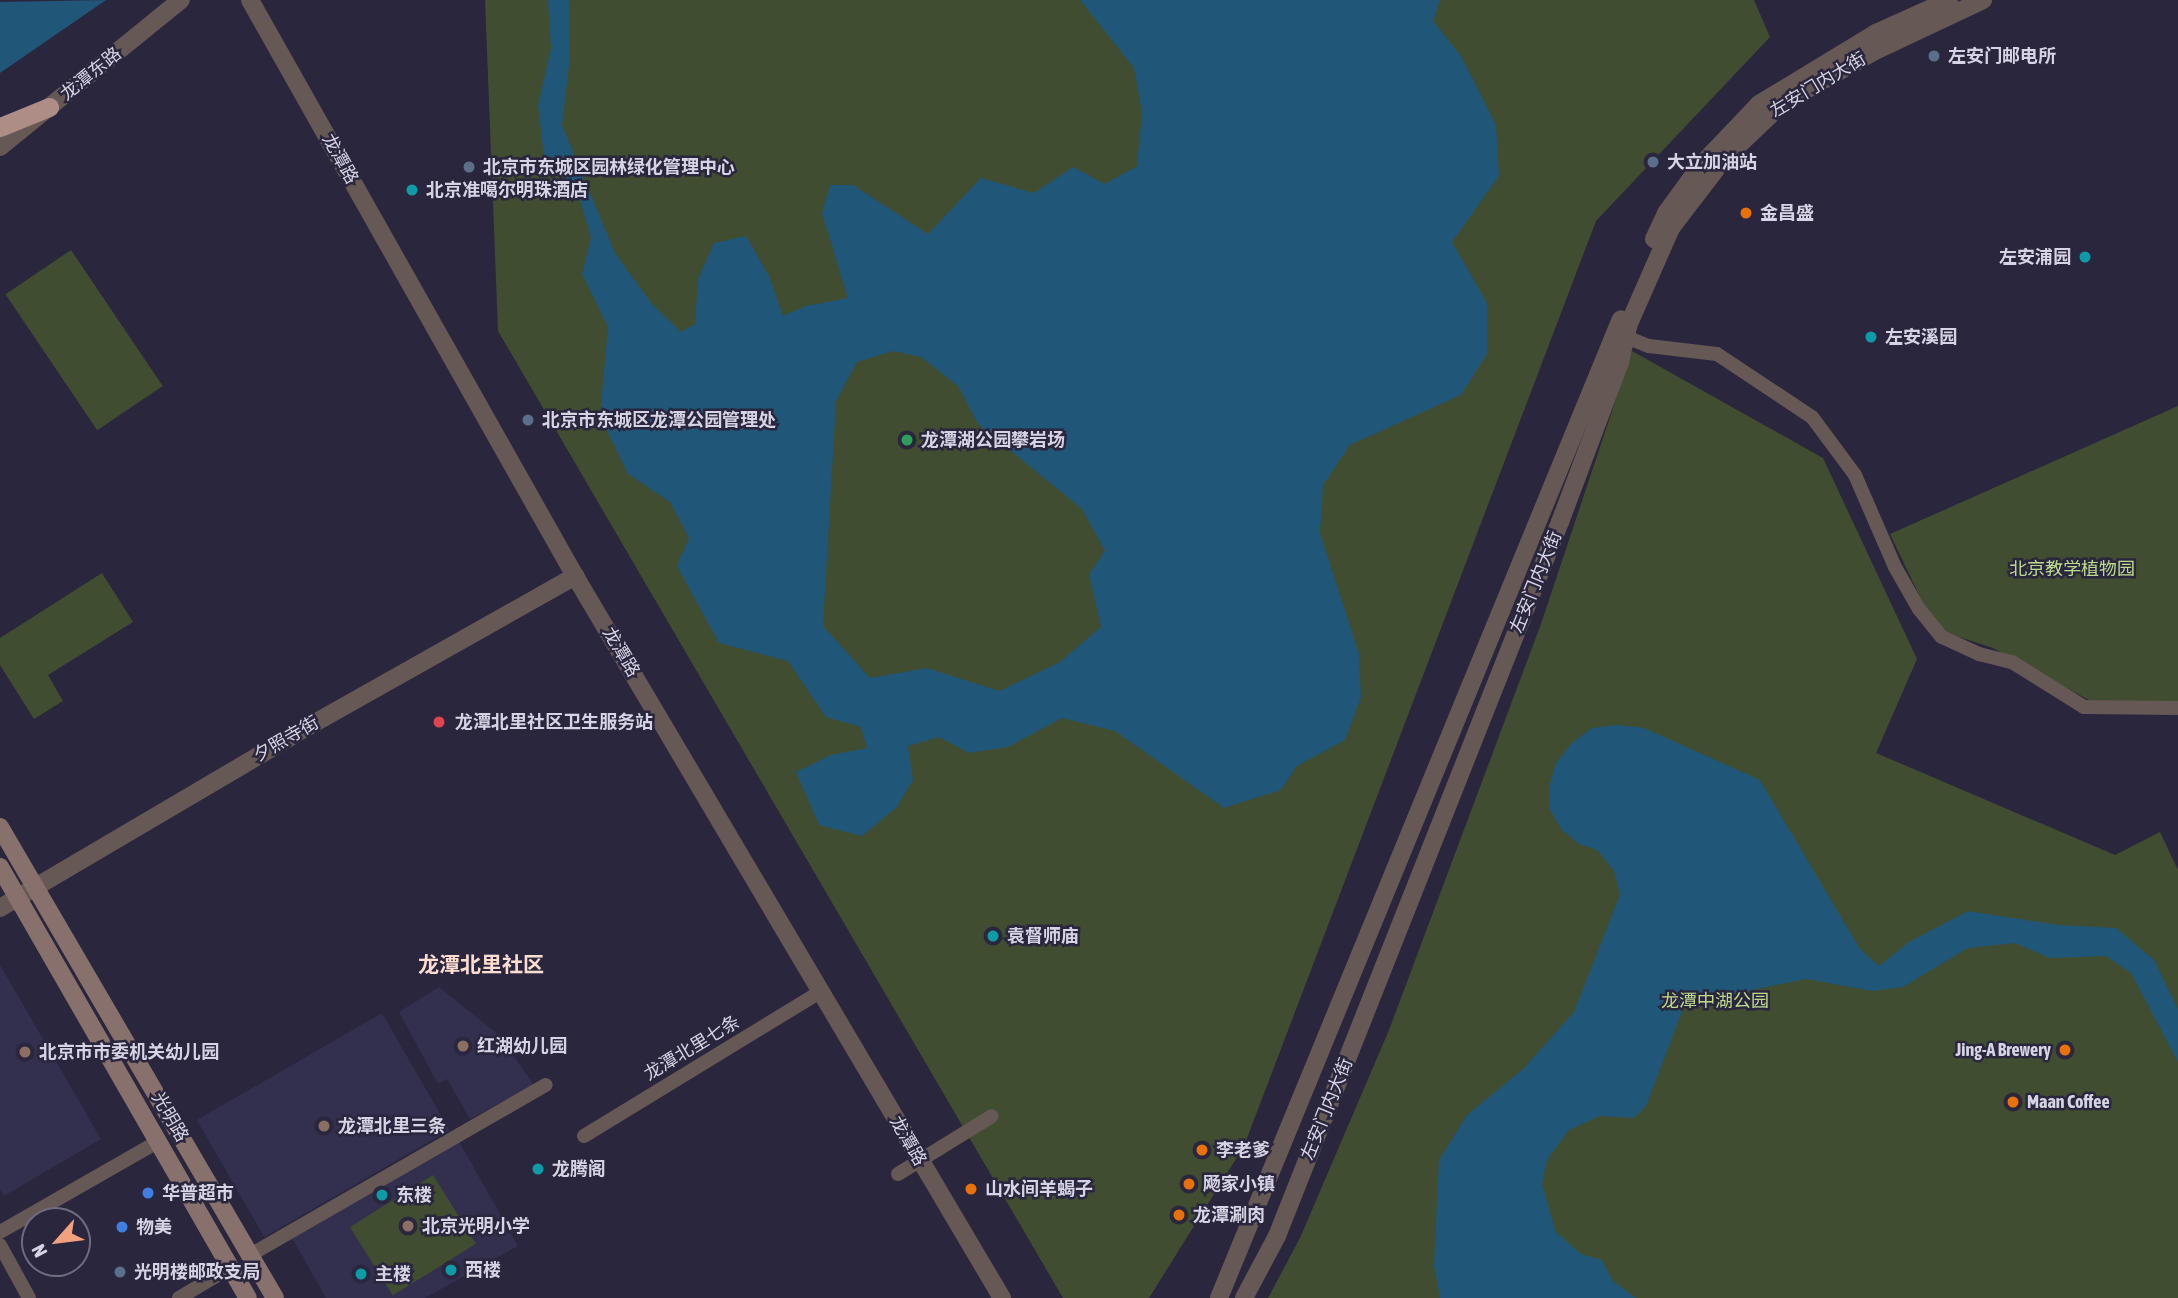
<!DOCTYPE html>
<html>
<head>
<meta charset="utf-8">
<style>
	body { margin:0 }
	#map { position:relative; width:2178px; height:1298px; overflow:hidden; background:#2a263e; font-family:"Asap Condensed","Noto Sans SC",sans-serif }
	div>[style] { position:absolute }
	.built>* { inset:0; background:#332f4e; transform-origin:0 0 }
	.green>* { inset:0; background:#414d30; transform-origin:0 0 }
	.water>* { inset:0; background:#205678 }
	.minor>* { height:14px; margin:-7px; padding:0 7px; transform-origin:7px; border-radius:7px; background:#665855 }
	.tertiary>* { height:18px; margin:-9px; padding:0 9px; transform-origin:9px; border-radius:9px; background:#665855 }
	.secondary>* { height:18px; margin:-9px; padding:0 9px; transform-origin:9px; border-radius:9px; background:#88716c }
	.trunk>* { height:19px; margin:-9.5px; padding:0 9.5px; transform-origin:9.5px; border-radius:9.5px; background:#ae8d86 }
	.dots>* { width:19px; height:19px; translate:-50% -50%; box-sizing:border-box; border:4px solid #2a263e; border-radius:50% }
	span { translate:-50% -50%; white-space:nowrap; text-align:center; line-height:1.15; -webkit-text-stroke:5px #2a263e; paint-order:stroke }
	.poi-label { font-size:18px; color:#d6d4e4; font-weight:700 }
	.left { translate:0 -50%; text-align:left }
	.right { translate:-100% -50%; text-align:right }
	.street-label { font-size:18px; color:#d6d4e4 }
	.park-label { font-size:18px; color:#bcdc8c }
	.quarter-label { font-size:21px; color:#fdddcf; font-weight:700 }
	.north { position:absolute; left:21px; top:1207px; width:70px; height:70px; box-sizing:border-box; background:#2a263e; border:2px solid #6f6c80; border-radius:50%; rotate:242deg; font-size:19px; font-weight:700; line-height:28px; text-align:center; color:#d6d4e4 }
	.north::after { content:''; display:block; margin:auto; width:24px; height:32px; background:#f1a17e; clip-path:polygon(50% 0,100% 100%,50% 72%,0 100%) }
</style>
</head>
<body>
<div id="map">
	<div class="built">
		<div style="clip-path:polygon(0 965px,101px 1139px,4px 1196px,0 1189px)"></div>
		<div style="clip-path:polygon(439px 987px,500px 1036px,534px 1085px,470px 1119px,447px 1079px,438px 1084px,399px 1012px)"></div>
		<div style="left:382px;top:1013px;width:135px;height:214px;rotate:60deg"></div>
		<div style="clip-path:polygon(459px 1141px,518px 1246px,425px 1298px,326px 1298px,291px 1236px)"></div>
	</div>
	<div class="green">
		<div style="clip-path:polygon(485px 0,1754px 0,1770px 37px,1596px 221px,1244px 1146px,1149px 1298px,1063px 1298px,498px 331px)"></div>
		<div style="left:71px;top:250px;width:164px;height:79px;rotate:56deg"></div>
		<div style="clip-path:polygon(1632px 351px,1823px 458px,1917px 659px,1876px 753px,2115px 855px,2160px 832px,2178px 870px,2178px 1298px,1268px 1298px,1300px 1238px,1389px 1030px,1541px 624px)"></div>
		<div style="clip-path:polygon(2178px 406px,2178px 702px,2089px 700px,1993px 648px,1947px 633px,1924px 605px,1890px 534px)"></div>
		<div style="clip-path:polygon(102px 573px,133px 622px,48px 675px,63px 701px,34px 719px,0 665px,0 638px)"></div>
		<div style="left:433px;top:1175px;width:81px;height:98px;rotate:58deg"></div>
	</div>
	<div class="water">
		<div style="clip-path:polygon(106px 0,0 73px,0 2px)"></div>
		<div style="clip-path:polygon(evenodd,548px 0,569px 0,570px 58px,562px 125px,615px 253px,652px 304px,681px 332px,695px 324px,698px 279px,714px 243px,746px 236px,769px 276px,783px 316px,806px 306px,848px 298px,822px 213px,830px 185px,853px 185px,928px 234px,981px 178px,1034px 193px,1073px 167px,1105px 184px,1137px 166px,1142px 113px,1134px 68px,1080px 0,1440px 0,1433px 21px,1461px 56px,1496px 125px,1499px 176px,1452px 242px,1487px 303px,1487px 354px,1461px 395px,1350px 445px,1323px 485px,1320px 533px,1359px 654px,1361px 697px,1345px 740px,1297px 766px,1281px 790px,1224px 808px,1115px 731px,1062px 718px,1008px 747px,969px 753px,939px 737px,908px 746px,913px 780px,897px 807px,862px 836px,819px 825px,796px 772px,831px 755px,867px 748px,861px 727px,826px 717px,788px 661px,719px 643px,677px 566px,689px 538px,670px 502px,628px 474px,600px 416px,608px 327px,582px 274px,591px 238px,577px 190px,544px 157px,538px 105px,551px 49px,548px 0,893px 351px,921px 357px,958px 386px,978px 424px,1082px 509px,1105px 551px,1089px 574px,1101px 627px,1060px 662px,999px 691px,927px 668px,870px 678px,823px 626px,836px 401px,857px 362px,893px 351px)"></div>
		<div style="clip-path:polygon(1618px 725px,1644px 728px,1760px 780px,1860px 949px,1879px 966px,1909px 942px,1968px 911px,2058px 925px,2116px 928px,2154px 960px,2178px 1009px,2178px 1062px,2131px 973px,2106px 956px,2050px 958px,2015px 943px,1968px 948px,1903px 987px,1872px 991px,1806px 979px,1685px 1004px,1646px 1106px,1634px 1118px,1600px 1116px,1569px 1130px,1547px 1160px,1542px 1184px,1556px 1232px,1581px 1254px,1602px 1260px,1613px 1281px,1636px 1298px,1440px 1298px,1434px 1265px,1439px 1160px,1467px 1115px,1523px 1069px,1574px 1012px,1620px 895px,1614px 871px,1597px 850px,1579px 844px,1562px 830px,1549px 808px,1549px 787px,1556px 763px,1572px 743px,1592px 728px)"></div>
	</div>
	<div class="minor">
		<div style="left:1616px;top:333px;width:35px;rotate:22deg"></div>
		<div style="left:1649px;top:346px;width:68px;rotate:6.7deg"></div>
		<div style="left:1717px;top:354px;width:114px;rotate:33.6deg"></div>
		<div style="left:1812px;top:417px;width:72px;rotate:53.4deg"></div>
		<div style="left:1855px;top:475px;width:100px;rotate:66.5deg"></div>
		<div style="left:1895px;top:567px;width:48px;rotate:60.3deg"></div>
		<div style="left:1919px;top:609px;width:36px;rotate:51deg"></div>
		<div style="left:1942px;top:637px;width:41px;rotate:24.7deg"></div>
		<div style="left:1979px;top:654px;width:34px;rotate:14deg"></div>
		<div style="left:2012px;top:662px;width:85px;rotate:32deg"></div>
		<div style="left:2084px;top:707px;width:94px;rotate:0.6deg"></div>
		<div style="left:584px;top:1136px;width:276px;rotate:-31.4deg"></div>
		<div style="left:898px;top:1174px;width:110px;rotate:-31.7deg"></div>
		<div style="left:0;top:1232px;width:183px;rotate:-29.8deg"></div>
		<div style="left:0;top:1245px;width:60px;rotate:61.3deg"></div>
		<div style="left:250px;top:1255px;width:341px;rotate:-29.9deg"></div>
		<div style="left:179px;top:1298px;width:61px;rotate:-30.8deg"></div>
	</div>
	<div class="tertiary">
		<div style="left:250px;top:0;width:661px;rotate:60.57deg"></div>
		<div style="left:575px;top:576px;width:839px;rotate:59.4deg"></div>
		<div style="left:0;top:147px;width:233px;rotate:-39.1deg"></div>
		<div style="left:1654px;top:239px;width:29px;rotate:-65deg"></div>
		<div style="left:1666px;top:213px;width:59px;rotate:-53.9deg"></div>
		<div style="left:1701px;top:165px;width:84px;rotate:-46.4deg"></div>
		<div style="left:1759px;top:104px;width:137px;rotate:-31.3deg"></div>
		<div style="left:1876px;top:33px;width:80px;rotate:-24.3deg"></div>
		<div style="left:0;top:908px;width:342px;rotate:-30.5deg"></div>
		<div style="left:295px;top:734px;width:322px;rotate:-29.4deg"></div>
		<div style="left:1219px;top:1298px;width:1058px;rotate:-67.68deg"></div>
		<div style="left:1244px;top:1298px;width:70px;rotate:-62deg"></div>
		<div style="left:1277px;top:1236px;width:768px;rotate:-68.38deg"></div>
		<div style="left:1560px;top:522px;width:171px;rotate:-69.4deg"></div>
		<div style="left:1620px;top:362px;width:37px;rotate:-77deg"></div>
		<div style="left:1628px;top:326px;width:107px;rotate:-66.3deg"></div>
		<div style="left:1671px;top:228px;width:86px;rotate:-52.6deg"></div>
		<div style="left:1723px;top:160px;width:83px;rotate:-43.5deg"></div>
		<div style="left:1783px;top:103px;width:110px;rotate:-29.4deg"></div>
		<div style="left:1879px;top:49px;width:115px;rotate:-25.2deg"></div>
	</div>
	<div class="secondary">
		<div style="left:0;top:827px;width:545px;rotate:59.72deg"></div>
		<div style="left:0;top:867px;width:497px;rotate:60.1deg"></div>
	</div>
	<div class="trunk">
		<div style="left:0;top:127px;width:53px;rotate:-22.2deg"></div>
	</div>
	<div class="dots">
		<div style="left:1934px;top:56px;background:#5c6f8a"></div>
		<div style="left:1653px;top:162px;background:#5c6f8a"></div>
		<div style="left:469px;top:167px;background:#5c6f8a"></div>
		<div style="left:412px;top:190px;background:#0f9aa8"></div>
		<div style="left:1746px;top:213px;background:#e8710a"></div>
		<div style="left:2085px;top:257px;background:#0f9aa8"></div>
		<div style="left:1871px;top:337px;background:#0f9aa8"></div>
		<div style="left:528px;top:420px;background:#5c6f8a"></div>
		<div style="left:907px;top:440px;background:#2e9e5b"></div>
		<div style="left:439px;top:722px;background:#e0444e"></div>
		<div style="left:993px;top:936px;background:#0f9aa8"></div>
		<div style="left:463px;top:1046px;background:#8d6e63"></div>
		<div style="left:2065px;top:1050px;background:#e8710a"></div>
		<div style="left:25px;top:1052px;background:#8d6e63"></div>
		<div style="left:2013px;top:1102px;background:#e8710a"></div>
		<div style="left:324px;top:1126px;background:#8d6e63"></div>
		<div style="left:1202px;top:1150px;background:#e8710a"></div>
		<div style="left:538px;top:1169px;background:#0f9aa8"></div>
		<div style="left:1189px;top:1184px;background:#e8710a"></div>
		<div style="left:971px;top:1189px;background:#e8710a"></div>
		<div style="left:148px;top:1193px;background:#3f7fe0"></div>
		<div style="left:382px;top:1195px;background:#0f9aa8"></div>
		<div style="left:1179px;top:1215px;background:#e8710a"></div>
		<div style="left:408px;top:1226px;background:#8d6e63"></div>
		<div style="left:122px;top:1227px;background:#3f7fe0"></div>
		<div style="left:451px;top:1270px;background:#0f9aa8"></div>
		<div style="left:120px;top:1272px;background:#5c6f8a"></div>
		<div style="left:361px;top:1274px;background:#0f9aa8"></div>
	</div>
	<div class="poi-label">
		<span class="left" style="left:1948px;top:56px">左安门邮电所</span>
		<span class="left" style="left:1667px;top:162px">大立加油站</span>
		<span class="left" style="left:483px;top:167px">北京市东城区园林绿化管理中心</span>
		<span class="left" style="left:426px;top:190px">北京准噶尔明珠酒店</span>
		<span class="left" style="left:1760px;top:213px">金昌盛</span>
		<span class="right" style="left:2071px;top:257px">左安浦园</span>
		<span class="left" style="left:1885px;top:337px">左安溪园</span>
		<span class="left" style="left:542px;top:420px">北京市东城区龙潭公园管理处</span>
		<span class="left" style="left:921px;top:440px">龙潭湖公园攀岩场</span>
		<span class="left" style="left:455px;top:722px">龙潭北里社区卫生服务站</span>
		<span class="left" style="left:1007px;top:936px">袁督师庙</span>
		<span class="left" style="left:477px;top:1046px">红湖幼儿园</span>
		<span class="right" style="left:2051px;top:1050px">Jing-A Brewery</span>
		<span class="left" style="left:39px;top:1052px">北京市市委机关幼儿园</span>
		<span class="left" style="left:2027px;top:1102px">Maan Coffee</span>
		<span class="left" style="left:338px;top:1126px">龙潭北里三条</span>
		<span class="left" style="left:1216px;top:1150px">李老爹</span>
		<span class="left" style="left:552px;top:1169px">龙腾阁</span>
		<span class="left" style="left:1203px;top:1184px">飏家小镇</span>
		<span class="left" style="left:985px;top:1189px">山水间羊蝎子</span>
		<span class="left" style="left:162px;top:1193px">华普超市</span>
		<span class="left" style="left:396px;top:1195px">东楼</span>
		<span class="left" style="left:1193px;top:1215px">龙潭涮肉</span>
		<span class="left" style="left:422px;top:1226px">北京光明小学</span>
		<span class="left" style="left:136px;top:1227px">物美</span>
		<span class="left" style="left:465px;top:1270px">西楼</span>
		<span class="left" style="left:134px;top:1272px">光明楼邮政支局</span>
		<span class="left" style="left:375px;top:1274px">主楼</span>
	</div>
	<div class="street-label">
		<span style="left:91px;top:74px;rotate:-39deg">龙潭东路</span>
		<span style="left:1818px;top:85px;rotate:-31deg">左安门内大街</span>
		<span style="left:340px;top:159px;rotate:61deg">龙潭路</span>
		<span style="left:1536px;top:582px;rotate:-68deg">左安门内大街</span>
		<span style="left:621px;top:652px;rotate:59deg">龙潭路</span>
		<span style="left:286px;top:739px;rotate:-30deg">夕照寺街</span>
		<span style="left:692px;top:1048px;rotate:-31deg">龙潭北里七条</span>
		<span style="left:1327px;top:1109px;rotate:-68deg">左安门内大街</span>
		<span style="left:170px;top:1117px;rotate:60deg">光明路</span>
		<span style="left:908px;top:1141px;rotate:60deg">龙潭路</span>
	</div>
	<div class="park-label">
		<span style="left:2072px;top:569px">北京教学植物园</span>
		<span style="left:1715px;top:1001px">龙潭中湖公园</span>
	</div>
	<div class="quarter-label">
		<span style="left:481px;top:964px">龙潭北里社区</span>
	</div>
	<div class="north">N</div>
</div>
</body>
</html>
